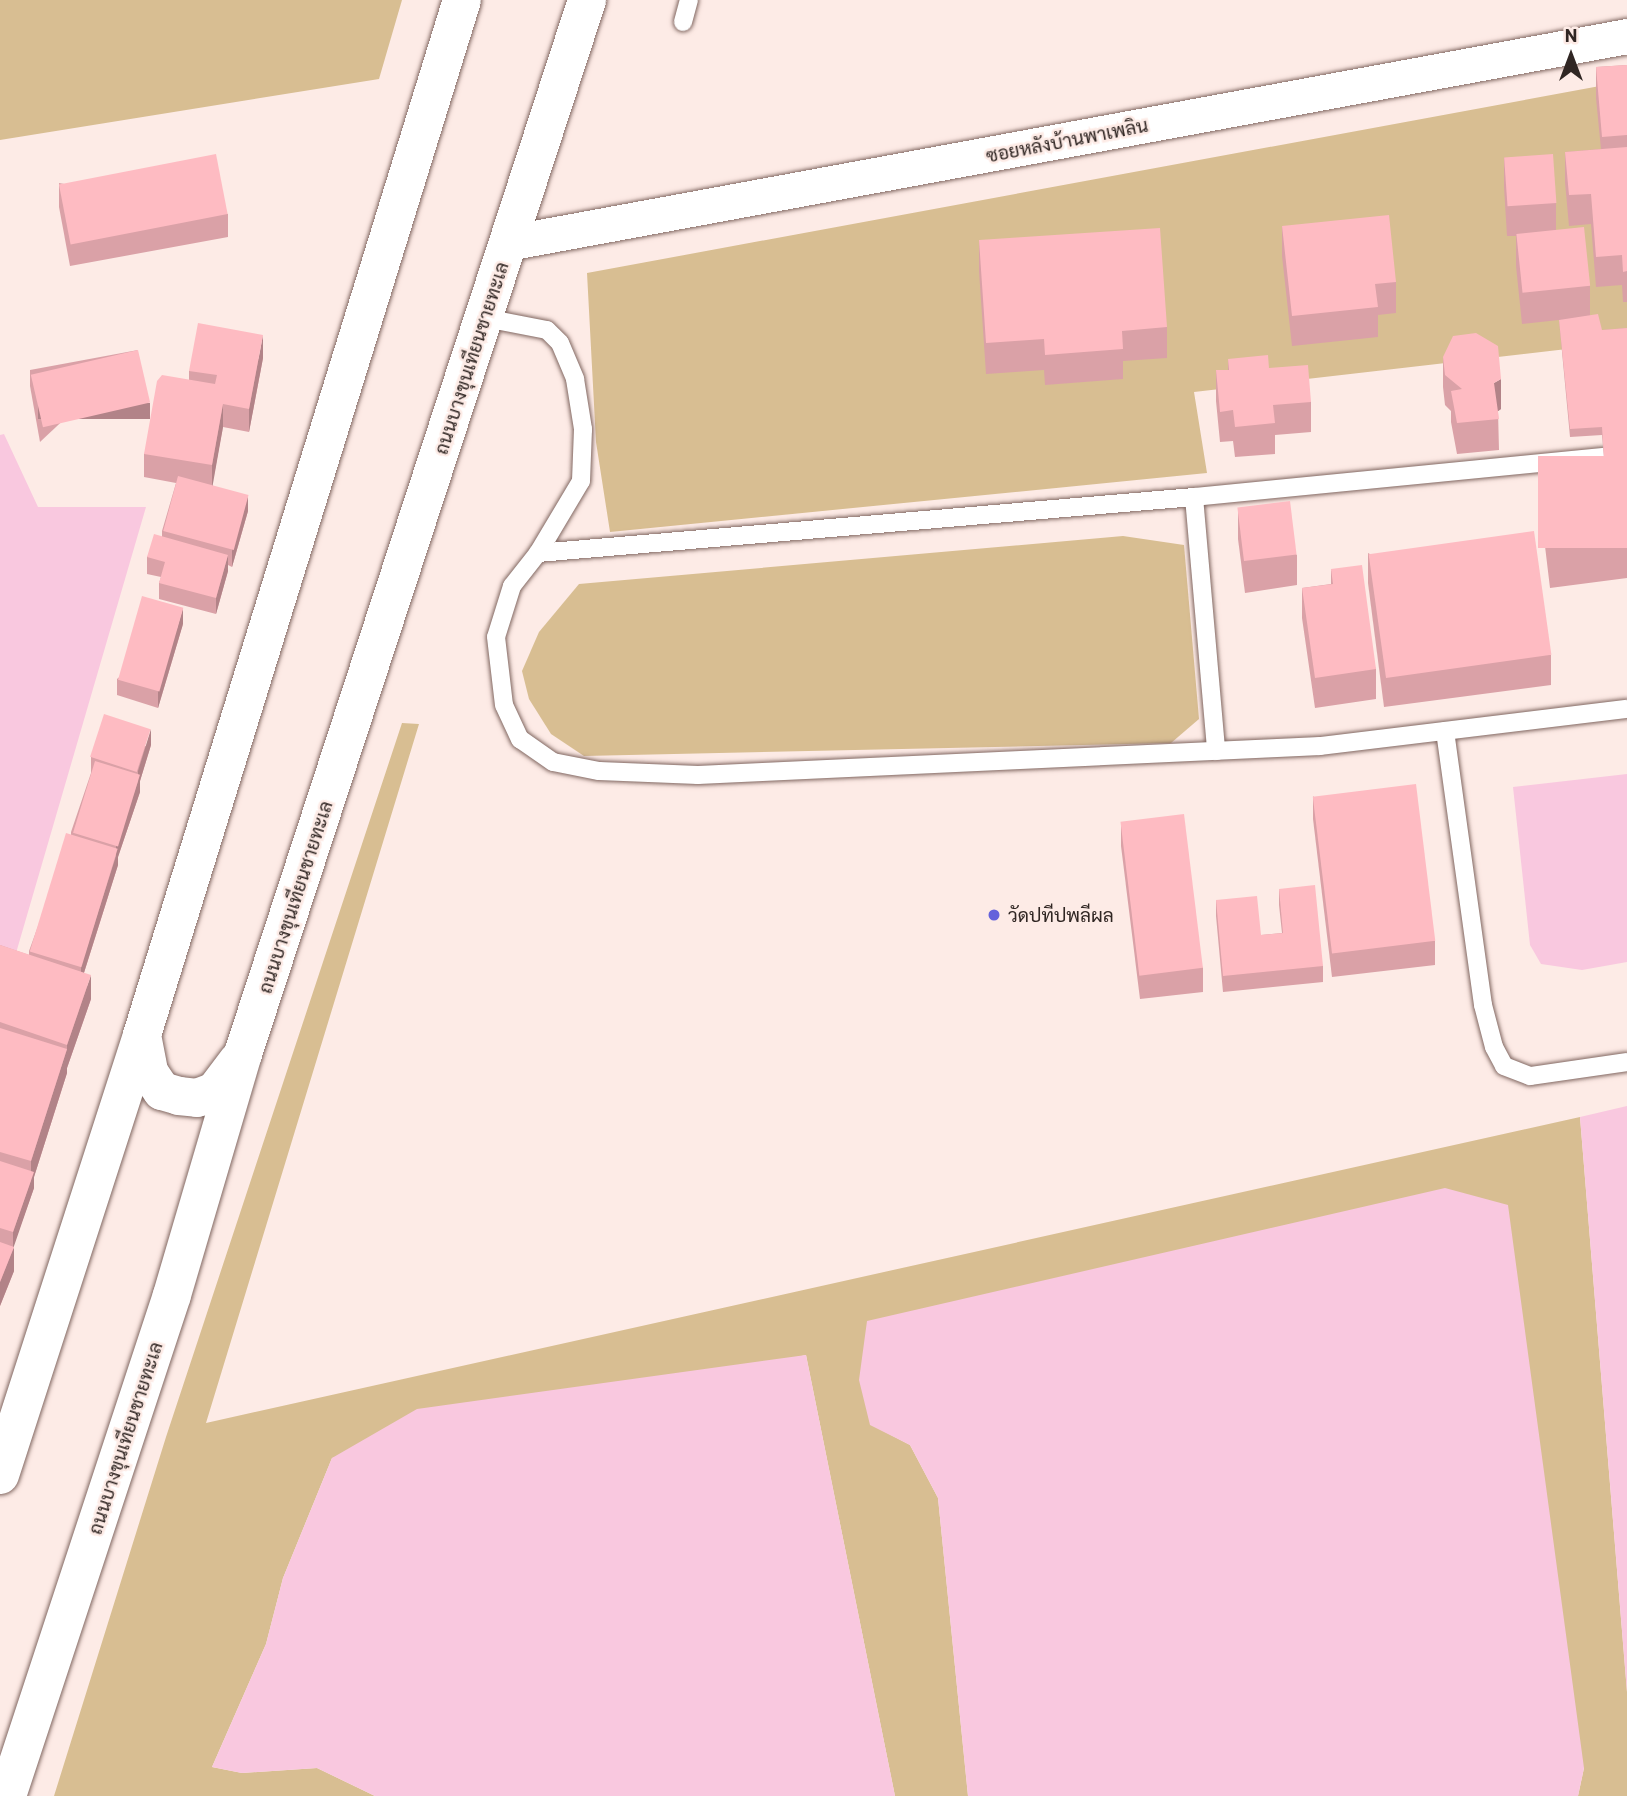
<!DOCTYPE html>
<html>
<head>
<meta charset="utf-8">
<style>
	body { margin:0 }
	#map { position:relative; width:1627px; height:1796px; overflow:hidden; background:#fdebe6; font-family:Barlow,Sarabun,sans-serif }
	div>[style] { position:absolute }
	.green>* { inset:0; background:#d8be92 }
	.water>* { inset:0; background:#f9c8df }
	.roads { filter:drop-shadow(0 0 2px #816761) drop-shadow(0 0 2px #816761) }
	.lane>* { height:18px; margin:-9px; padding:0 9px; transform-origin:9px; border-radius:9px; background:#fff }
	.street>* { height:35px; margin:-17.5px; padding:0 17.5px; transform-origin:17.5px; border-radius:17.5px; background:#fff }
	.secondary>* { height:38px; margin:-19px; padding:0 19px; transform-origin:19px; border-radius:19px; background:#fff }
	.wall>* { inset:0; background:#daa1a7 }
	.shaded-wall>* { inset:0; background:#b28388; transform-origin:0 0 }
	.building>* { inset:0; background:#febbc2; transform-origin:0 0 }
	.dots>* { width:19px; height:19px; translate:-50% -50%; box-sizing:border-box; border:4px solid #fdebe6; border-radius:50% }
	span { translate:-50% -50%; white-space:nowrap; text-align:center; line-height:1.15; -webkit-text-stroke:5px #fdebe6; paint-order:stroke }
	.street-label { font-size:19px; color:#302623 }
	.poi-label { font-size:19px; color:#302623 }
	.left { translate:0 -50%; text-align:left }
	.north { position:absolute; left:1536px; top:21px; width:70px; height:70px; -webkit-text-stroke:5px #fdebe6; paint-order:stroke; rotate:0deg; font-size:19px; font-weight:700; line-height:28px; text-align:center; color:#302623 }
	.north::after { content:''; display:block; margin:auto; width:24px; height:32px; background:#302623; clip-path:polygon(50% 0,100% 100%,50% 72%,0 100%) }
</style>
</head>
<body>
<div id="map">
	<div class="green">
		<div style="clip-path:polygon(0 0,402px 0,379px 79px,0 140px)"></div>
		<div style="clip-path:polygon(1627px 81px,1627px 342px,1194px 392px,1207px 473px,610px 532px,596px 442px,587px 273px)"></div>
		<div style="clip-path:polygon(1123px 536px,1184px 545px,1199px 719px,1171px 743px,584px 756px,551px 734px,529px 699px,522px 671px,539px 632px,579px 584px)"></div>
		<div style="clip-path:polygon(402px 723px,419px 724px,206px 1423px,1580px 1117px,1627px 1692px,1627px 1796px,1578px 1796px,1584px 1768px,870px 1424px,910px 1445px,938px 1498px,968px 1796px,895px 1796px,806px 1355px,332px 1458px,283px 1578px,266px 1644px,212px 1767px,242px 1773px,317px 1768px,375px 1796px,54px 1796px,166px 1437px)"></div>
	</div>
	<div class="water">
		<div style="clip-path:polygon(4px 434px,38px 507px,146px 507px,0 1008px,0 435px)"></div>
		<div style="clip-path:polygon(1627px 774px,1627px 962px,1582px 970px,1541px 964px,1530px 945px,1513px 787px)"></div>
		<div style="clip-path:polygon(1627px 1106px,1627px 1692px,1580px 1117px)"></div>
		<div style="clip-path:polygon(1445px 1188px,1508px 1205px,1584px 1768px,1578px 1796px,968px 1796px,938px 1498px,910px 1445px,870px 1425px,859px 1380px,867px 1321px)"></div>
		<div style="clip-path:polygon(806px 1355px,895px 1796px,375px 1796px,317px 1768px,242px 1773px,212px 1767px,266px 1644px,283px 1578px,332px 1458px,417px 1409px)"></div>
	</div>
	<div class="roads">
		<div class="lane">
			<div style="left:683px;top:22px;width:23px;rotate:-75deg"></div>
			<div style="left:485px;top:318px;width:63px;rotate:11deg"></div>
			<div style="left:547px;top:330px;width:18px;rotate:45deg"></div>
			<div style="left:560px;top:343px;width:39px;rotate:67deg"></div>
			<div style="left:575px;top:379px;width:51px;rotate:80.9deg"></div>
			<div style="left:583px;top:429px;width:52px;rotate:92.2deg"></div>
			<div style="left:581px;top:481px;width:84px;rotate:120.8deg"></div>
			<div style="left:538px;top:553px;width:42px;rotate:128.2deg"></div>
			<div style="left:512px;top:586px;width:53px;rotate:107.4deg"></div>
			<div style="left:496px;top:637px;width:68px;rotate:83.3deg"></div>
			<div style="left:504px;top:705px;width:38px;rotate:65deg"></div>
			<div style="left:520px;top:739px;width:40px;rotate:34.9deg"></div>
			<div style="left:553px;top:762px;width:47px;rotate:11.1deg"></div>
			<div style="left:599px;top:771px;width:99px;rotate:2.3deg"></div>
			<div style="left:698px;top:775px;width:623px;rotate:-2.67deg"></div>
			<div style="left:1320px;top:746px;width:309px;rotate:-6.9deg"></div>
			<div style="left:1194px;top:497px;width:255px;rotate:85deg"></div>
			<div style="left:538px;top:553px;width:658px;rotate:-4.88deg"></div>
			<div style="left:1194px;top:497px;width:412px;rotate:-5.6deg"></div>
			<div style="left:1445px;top:731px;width:277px;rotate:82.1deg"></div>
			<div style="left:1483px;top:1005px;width:43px;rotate:75.3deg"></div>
			<div style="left:1494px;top:1047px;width:21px;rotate:62deg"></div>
			<div style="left:1504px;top:1066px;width:28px;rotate:21deg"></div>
			<div style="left:1530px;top:1076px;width:98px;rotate:-8.2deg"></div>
		</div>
		<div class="street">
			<div style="left:507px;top:243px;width:1139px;rotate:-10.47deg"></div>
		</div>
		<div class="secondary">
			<div style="left:142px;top:1035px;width:38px;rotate:79deg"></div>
			<div style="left:149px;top:1072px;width:23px;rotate:56deg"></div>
			<div style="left:162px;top:1091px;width:18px;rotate:16deg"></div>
			<div style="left:179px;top:1096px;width:18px;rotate:6deg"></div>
			<div style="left:197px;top:1098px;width:19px;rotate:-21deg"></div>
			<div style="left:215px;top:1091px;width:38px;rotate:-53deg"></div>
			<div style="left:0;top:1475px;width:462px;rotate:-72.1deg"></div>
			<div style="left:142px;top:1035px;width:1083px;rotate:-72.82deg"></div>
			<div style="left:7px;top:1796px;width:527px;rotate:-71.77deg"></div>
			<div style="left:172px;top:1295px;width:251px;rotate:-73.6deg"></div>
			<div style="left:243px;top:1054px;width:1109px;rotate:-71.92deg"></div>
		</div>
	</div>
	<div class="wall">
		<div style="clip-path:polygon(1627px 65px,1627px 302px,1623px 302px,1622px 285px,1596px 287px,1591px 224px,1569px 226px,1565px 182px,1565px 152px,1601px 149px,1596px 98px,1596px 67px)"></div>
		<div style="clip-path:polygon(1504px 157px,1556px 203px,1556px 230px,1590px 286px,1590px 315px,1602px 330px,1627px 328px,1627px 578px,1550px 588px,1539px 496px,1539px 466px,1604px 458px,1602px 435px,1570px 437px,1559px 320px,1522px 324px,1516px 266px,1516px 236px,1507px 236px,1504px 187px)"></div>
		<div style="clip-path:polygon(59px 183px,228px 214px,228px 237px,70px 266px,59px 207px)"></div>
		<div style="clip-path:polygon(1282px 226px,1396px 282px,1396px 313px,1378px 315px,1378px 337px,1292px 346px,1282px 256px)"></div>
		<div style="clip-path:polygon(979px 240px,1167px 327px,1167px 358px,1123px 361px,1123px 379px,1045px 385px,1044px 370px,986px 374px,979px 271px)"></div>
		<div style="clip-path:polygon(138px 350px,40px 442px,30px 386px,30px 370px)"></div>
		<div style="clip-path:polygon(1443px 357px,1501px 409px,1498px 411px,1499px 450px,1457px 454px,1451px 422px,1451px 411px,1445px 405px,1443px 387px)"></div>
		<div style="clip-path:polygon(263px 358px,249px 432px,223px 427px,212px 485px,248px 511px,232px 567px,228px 565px,228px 571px,216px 614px,159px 599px,159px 583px,161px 577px,147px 574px,147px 557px,162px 537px,162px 531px,176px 483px,144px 477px,144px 454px,189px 380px,189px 371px)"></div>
		<div style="clip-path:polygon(1228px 359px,1269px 368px,1311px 402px,1311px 432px,1275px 435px,1275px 454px,1235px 457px,1233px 441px,1220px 442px,1216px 401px,1216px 370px,1228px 370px)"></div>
		<div style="clip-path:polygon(1238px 509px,1297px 555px,1297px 585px,1245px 593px,1238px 539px)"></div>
		<div style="clip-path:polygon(1368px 553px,1551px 655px,1551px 685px,1384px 707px,1368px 583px)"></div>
		<div style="clip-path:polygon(1331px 569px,1376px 669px,1376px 699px,1315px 708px,1302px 618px,1302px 588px,1331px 584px)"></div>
		<div style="clip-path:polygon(183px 624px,158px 708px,117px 695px,117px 679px)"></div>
		<div style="clip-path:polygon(151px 745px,140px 781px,140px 792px,118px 857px,118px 865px,84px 973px,91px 999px,67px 1068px,67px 1073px,34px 1177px,34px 1188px,13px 1247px,14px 1271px,0 1306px,0 945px,29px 955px,29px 951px,71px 835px,71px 832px,91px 773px,91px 757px)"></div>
		<div style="clip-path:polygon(1313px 796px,1435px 941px,1435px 965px,1332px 977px,1313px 819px)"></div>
		<div style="clip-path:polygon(1121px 822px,1203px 968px,1203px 992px,1140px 999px,1121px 846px)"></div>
		<div style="clip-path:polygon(1279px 889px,1323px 966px,1323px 982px,1223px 992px,1216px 916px,1216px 900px,1261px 935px,1282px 933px,1279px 905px)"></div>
	</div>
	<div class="shaded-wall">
		<div style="clip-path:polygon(263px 335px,263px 358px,249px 432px,249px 409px)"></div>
		<div style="clip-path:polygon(1501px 379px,1501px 409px,1494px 414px,1494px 383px)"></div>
		<div style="left:150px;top:403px;width:16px;height:112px;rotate:90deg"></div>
		<div style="clip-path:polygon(223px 404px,223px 427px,212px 489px,212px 465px)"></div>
		<div style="clip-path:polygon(248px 495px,248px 511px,232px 567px,232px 551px)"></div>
		<div style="clip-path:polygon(228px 555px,228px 571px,216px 614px,216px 598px)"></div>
		<div style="clip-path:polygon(183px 608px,183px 624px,158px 708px,158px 692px)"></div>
		<div style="clip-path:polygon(151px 729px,151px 745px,140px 781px,140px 792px,118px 857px,118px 865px,81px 982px,81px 966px,116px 856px,116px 847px,138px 781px,138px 771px)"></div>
		<div style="clip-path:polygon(91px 975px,91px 999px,67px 1068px,67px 1045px)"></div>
		<div style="clip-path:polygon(67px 1049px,67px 1073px,34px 1177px,34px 1188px,13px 1249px,13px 1232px,31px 1180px,31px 1161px)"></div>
		<div style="clip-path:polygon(14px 1247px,14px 1271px,0 1306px,0 1282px)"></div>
	</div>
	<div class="building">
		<div style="clip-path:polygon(1627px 65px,1627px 135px,1602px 137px,1596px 67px)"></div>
		<div style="clip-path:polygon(1627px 147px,1627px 271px,1623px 272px,1622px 255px,1596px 257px,1591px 194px,1569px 195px,1565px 152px)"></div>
		<div style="left:216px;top:154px;width:61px;height:160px;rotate:79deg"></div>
		<div style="left:1553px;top:154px;width:49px;height:49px;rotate:86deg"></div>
		<div style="clip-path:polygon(1389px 215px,1396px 282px,1375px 284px,1378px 307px,1292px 316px,1282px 226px)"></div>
		<div style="left:1584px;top:227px;width:59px;height:68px;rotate:84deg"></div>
		<div style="clip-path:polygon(1160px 228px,1167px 327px,1122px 331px,1123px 349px,1045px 355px,1044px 339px,986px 343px,979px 240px)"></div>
		<div style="clip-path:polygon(1598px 314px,1602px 330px,1627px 328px,1627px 456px,1604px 458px,1602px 427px,1570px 429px,1559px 320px)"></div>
		<div style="clip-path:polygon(198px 323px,263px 335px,249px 409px,223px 404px,212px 465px,144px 454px,157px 381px,162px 375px,215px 384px,217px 375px,189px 371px)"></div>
		<div style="clip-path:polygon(1476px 333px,1498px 346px,1501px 379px,1494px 383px,1499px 419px,1457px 423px,1451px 391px,1462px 389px,1445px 375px,1443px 357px,1453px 336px)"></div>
		<div style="left:138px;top:350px;width:54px;height:110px;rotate:77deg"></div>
		<div style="clip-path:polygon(1268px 355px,1269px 368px,1308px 365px,1311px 402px,1273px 405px,1275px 423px,1235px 427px,1233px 410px,1220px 412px,1216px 370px,1229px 370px,1228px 359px)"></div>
		<div style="left:1627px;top:456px;width:92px;height:89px;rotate:90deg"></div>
		<div style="left:178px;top:476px;width:73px;height:57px;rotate:15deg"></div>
		<div style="left:1290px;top:501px;width:54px;height:53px;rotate:83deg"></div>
		<div style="left:1534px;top:531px;width:125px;height:167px;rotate:82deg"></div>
		<div style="clip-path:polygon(154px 534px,228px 555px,216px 598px,159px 583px,165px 562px,147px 557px)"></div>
		<div style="clip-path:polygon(1362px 565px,1376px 669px,1315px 678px,1302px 588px,1333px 584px,1331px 569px)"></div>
		<div style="left:142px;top:596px;width:43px;height:87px;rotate:16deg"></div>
		<div style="left:104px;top:714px;width:49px;height:45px;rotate:18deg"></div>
		<div style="left:95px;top:761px;width:47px;height:75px;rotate:17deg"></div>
		<div style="left:1416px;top:784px;width:158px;height:104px;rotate:83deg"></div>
		<div style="left:1184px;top:814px;width:155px;height:64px;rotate:83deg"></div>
		<div style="left:66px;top:833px;width:54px;height:124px;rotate:17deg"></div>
		<div style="clip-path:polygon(1315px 885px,1323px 966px,1223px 976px,1216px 900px,1257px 896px,1261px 935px,1283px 933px,1279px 889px)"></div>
		<div style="clip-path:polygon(0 945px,91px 975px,67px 1045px,0 1022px)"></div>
		<div style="clip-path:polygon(0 1028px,67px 1049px,31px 1161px,0 1152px)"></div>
		<div style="clip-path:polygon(0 1161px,34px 1172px,13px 1232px,0 1228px)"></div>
		<div style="clip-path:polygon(0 1242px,14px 1247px,0 1282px)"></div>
	</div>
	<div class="dots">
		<div style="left:994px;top:915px;background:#6562db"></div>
	</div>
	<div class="street-label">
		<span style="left:1067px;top:140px;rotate:-11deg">ซอยหลังบ้านพาเพลิน</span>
		<span style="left:471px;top:358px;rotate:-72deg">ถนนบางขุนเทียนชายทะเล</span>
		<span style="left:295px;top:897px;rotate:-72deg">ถนนบางขุนเทียนชายทะเล</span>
		<span style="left:125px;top:1438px;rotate:-72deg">ถนนบางขุนเทียนชายทะเล</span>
	</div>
	<div class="poi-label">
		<span class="left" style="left:1008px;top:915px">วัดปทีปพลีผล</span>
	</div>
	<div class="north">N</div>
</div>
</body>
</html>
